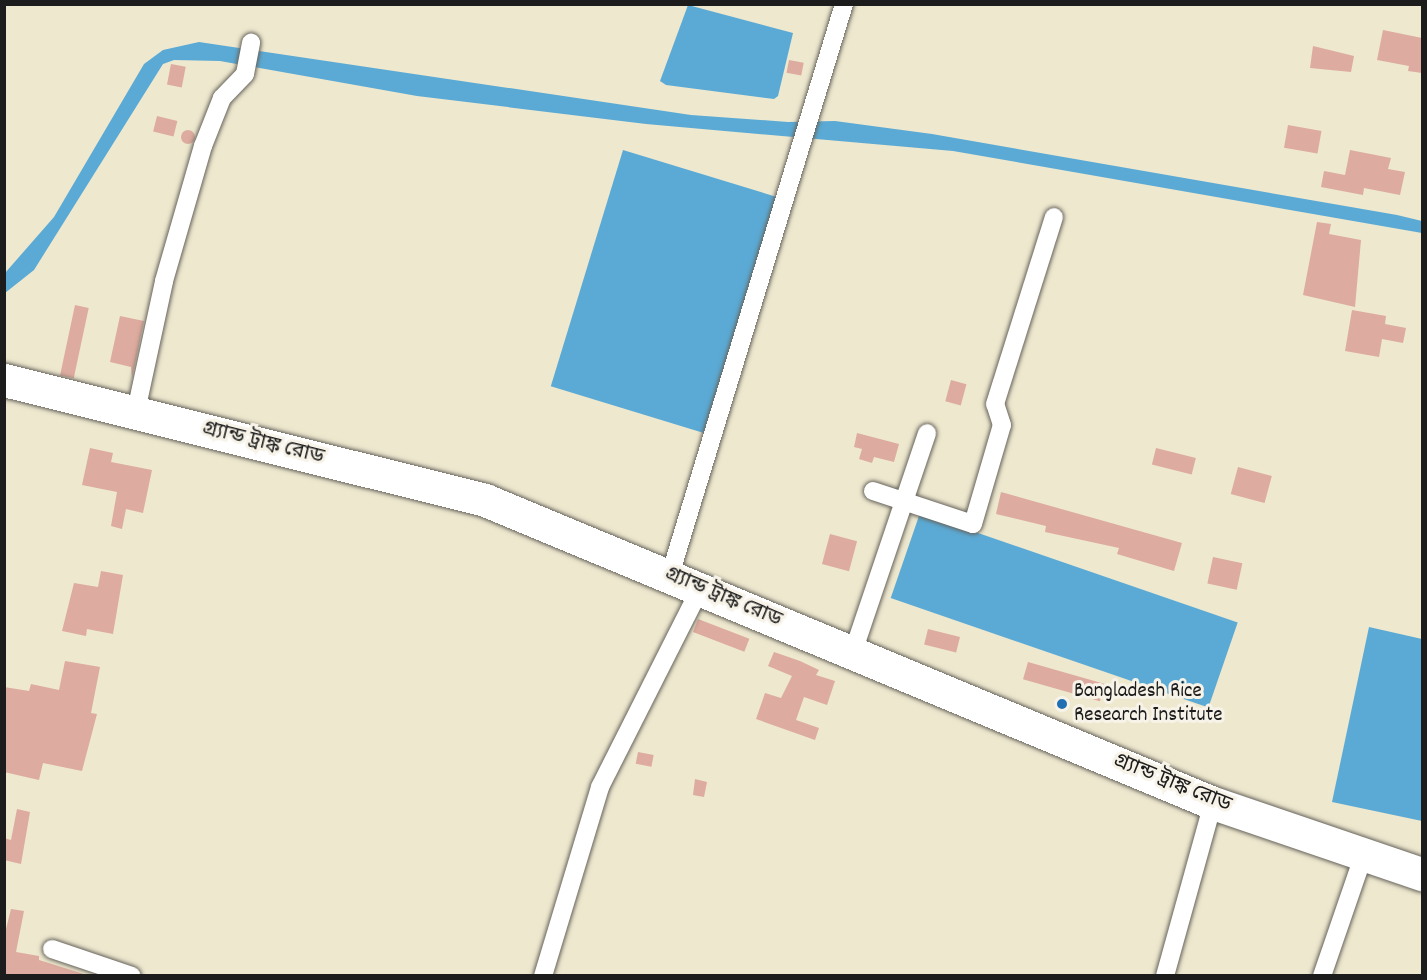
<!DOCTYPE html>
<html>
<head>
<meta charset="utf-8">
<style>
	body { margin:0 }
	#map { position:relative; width:1427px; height:980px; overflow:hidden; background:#eee8cf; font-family:Dekko,"Noto Sans Bengali",sans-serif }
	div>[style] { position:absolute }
	.water>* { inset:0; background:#5baad5; transform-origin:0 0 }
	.building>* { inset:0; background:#ddab9f; transform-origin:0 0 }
	.round { border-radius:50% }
	.roads { filter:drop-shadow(0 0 2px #66635b) drop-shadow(0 0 2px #66635b) }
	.street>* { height:18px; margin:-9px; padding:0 9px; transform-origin:9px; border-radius:9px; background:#fff }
	.highway>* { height:33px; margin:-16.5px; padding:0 16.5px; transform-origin:16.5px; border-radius:16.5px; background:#fff }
	.dots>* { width:16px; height:16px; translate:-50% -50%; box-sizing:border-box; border:3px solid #f7f3e8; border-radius:50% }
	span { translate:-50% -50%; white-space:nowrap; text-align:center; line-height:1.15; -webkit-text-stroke:6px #f7f3e8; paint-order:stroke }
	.street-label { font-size:21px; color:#1c1c1c }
	.poi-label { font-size:21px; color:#1c1c1c }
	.left { translate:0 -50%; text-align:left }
	.frame { position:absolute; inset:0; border:6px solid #1c1c1c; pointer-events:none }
</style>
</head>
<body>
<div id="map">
	<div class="water">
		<div style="clip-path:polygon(688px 5px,793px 33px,778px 96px,774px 99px,666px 85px,660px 81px)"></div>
		<div style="clip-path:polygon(199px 42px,691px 115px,788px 122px,835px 121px,932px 134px,1397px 215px,1422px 221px,1422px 233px,953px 151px,646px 124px,417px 96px,220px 61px,174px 60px,163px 64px,34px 270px,5px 293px,5px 273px,54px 217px,144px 64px,163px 50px)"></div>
		<div style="left:623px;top:150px;width:160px;height:247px;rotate:17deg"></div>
		<div style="left:920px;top:513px;width:336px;height:90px;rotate:19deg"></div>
		<div style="clip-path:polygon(1369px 627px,1422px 639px,1422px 821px,1332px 802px)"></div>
	</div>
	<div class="building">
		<div style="clip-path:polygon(1383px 30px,1422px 38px,1422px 73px,1408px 71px,1409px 66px,1377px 60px)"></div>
		<div style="clip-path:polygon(1313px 46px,1354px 56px,1351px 72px,1310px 68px)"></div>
		<div style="left:789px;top:60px;width:15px;height:13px;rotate:11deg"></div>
		<div style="left:171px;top:64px;width:15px;height:21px;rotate:11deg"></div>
		<div style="left:157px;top:116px;width:21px;height:16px;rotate:14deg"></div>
		<div style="left:1288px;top:125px;width:34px;height:23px;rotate:10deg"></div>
		<div class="round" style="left:181px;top:130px;width:14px;height:14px"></div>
		<div style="clip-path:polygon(1350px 150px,1391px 158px,1388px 169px,1405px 172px,1400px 195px,1364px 188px,1363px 195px,1321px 187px,1324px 171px,1345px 175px)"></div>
		<div style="clip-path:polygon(1317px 222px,1331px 224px,1329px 234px,1361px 240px,1355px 307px,1303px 295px)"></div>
		<div style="left:75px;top:305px;width:14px;height:72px;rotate:12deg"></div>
		<div style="clip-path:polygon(1352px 310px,1386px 316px,1385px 324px,1406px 328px,1403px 343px,1382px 339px,1379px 357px,1345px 351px)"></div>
		<div style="clip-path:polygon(120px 316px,144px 321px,132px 378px,131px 367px,110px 362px)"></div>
		<div style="left:951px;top:380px;width:16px;height:22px;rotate:15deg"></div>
		<div style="clip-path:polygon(857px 433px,899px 444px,894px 462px,874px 457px,872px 463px,859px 459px,862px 449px,854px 447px)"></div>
		<div style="clip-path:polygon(90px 448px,113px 453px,111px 462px,152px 470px,143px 513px,126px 509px,122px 529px,111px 526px,117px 492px,82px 485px)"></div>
		<div style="left:1156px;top:448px;width:41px;height:17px;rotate:14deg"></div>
		<div style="left:1238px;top:467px;width:35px;height:28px;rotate:15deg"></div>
		<div style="clip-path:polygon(1001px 492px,1182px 543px,1174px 571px,1117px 554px,1119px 548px,1045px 532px,1046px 526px,996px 514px)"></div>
		<div style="left:830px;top:534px;width:28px;height:31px;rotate:15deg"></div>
		<div style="left:1213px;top:557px;width:30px;height:27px;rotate:12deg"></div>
		<div style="clip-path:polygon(101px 571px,123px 575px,113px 634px,87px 629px,86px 636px,62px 631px,74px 583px,98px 587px)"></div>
		<div style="left:698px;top:619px;width:55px;height:14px;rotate:21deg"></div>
		<div style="left:928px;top:629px;width:33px;height:16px;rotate:14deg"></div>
		<div style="clip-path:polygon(774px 652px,800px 661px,819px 670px,816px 675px,835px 681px,827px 705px,804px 697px,796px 720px,819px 728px,815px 740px,756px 719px,765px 693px,781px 698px,792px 676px,768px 666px)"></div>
		<div style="clip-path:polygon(65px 661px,100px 667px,91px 713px,97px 714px,82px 771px,43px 763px,39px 780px,4px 772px,4px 687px,29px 691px,31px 684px,59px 690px)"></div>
		<div style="left:1028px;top:662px;width:80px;height:18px;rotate:16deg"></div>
		<div style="left:638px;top:752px;width:16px;height:12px;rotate:11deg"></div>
		<div style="clip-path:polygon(695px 779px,707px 782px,704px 797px,693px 795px)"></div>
		<div style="clip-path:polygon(17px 809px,30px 812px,21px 864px,4px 860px,4px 838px,11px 840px)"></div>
		<div style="clip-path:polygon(11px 909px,24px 911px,16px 952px,39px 956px,39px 960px,87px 975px,4px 975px,4px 937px)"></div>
	</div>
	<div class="roads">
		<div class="street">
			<div style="left:136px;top:411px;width:133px;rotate:-77.8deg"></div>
			<div style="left:164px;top:281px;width:141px;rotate:-73.9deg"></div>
			<div style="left:203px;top:146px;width:52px;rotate:-68.4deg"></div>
			<div style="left:222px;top:98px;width:33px;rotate:-46deg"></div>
			<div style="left:245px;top:74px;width:32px;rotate:-79deg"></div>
			<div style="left:873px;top:491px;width:105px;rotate:18.3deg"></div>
			<div style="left:973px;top:524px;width:103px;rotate:-73.7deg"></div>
			<div style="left:1002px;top:425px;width:22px;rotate:-108deg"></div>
			<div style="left:995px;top:404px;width:196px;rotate:-72.5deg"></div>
			<div style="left:670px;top:575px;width:597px;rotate:-73.05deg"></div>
			<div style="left:853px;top:652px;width:231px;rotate:-71.3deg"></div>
			<div style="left:52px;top:949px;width:84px;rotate:18.6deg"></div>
			<div style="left:543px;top:976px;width:197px;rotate:-73.2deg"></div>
			<div style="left:600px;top:787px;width:220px;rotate:-63.2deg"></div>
			<div style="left:1165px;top:976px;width:180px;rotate:-74.5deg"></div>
			<div style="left:1322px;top:976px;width:129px;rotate:-71deg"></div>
		</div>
		<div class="highway">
			<div style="left:4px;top:380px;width:496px;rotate:14deg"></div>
			<div style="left:485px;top:500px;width:789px;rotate:22.6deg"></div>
			<div style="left:1213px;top:803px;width:221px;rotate:18.8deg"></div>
		</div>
	</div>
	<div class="dots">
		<div style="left:1062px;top:704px;background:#1f6fb2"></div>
	</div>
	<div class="street-label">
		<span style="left:263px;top:444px;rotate:14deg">গ্র্যান্ড ট্রাঙ্ক রোড</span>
		<span style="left:723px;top:598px;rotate:23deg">গ্র্যান্ড ট্রাঙ্ক রোড</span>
		<span style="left:1172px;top:784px;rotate:22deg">গ্র্যান্ড ট্রাঙ্ক রোড</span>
	</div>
	<div class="poi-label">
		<span class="left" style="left:1074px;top:704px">Bangladesh Rice<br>Research Institute</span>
	</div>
	<div class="frame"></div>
</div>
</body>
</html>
